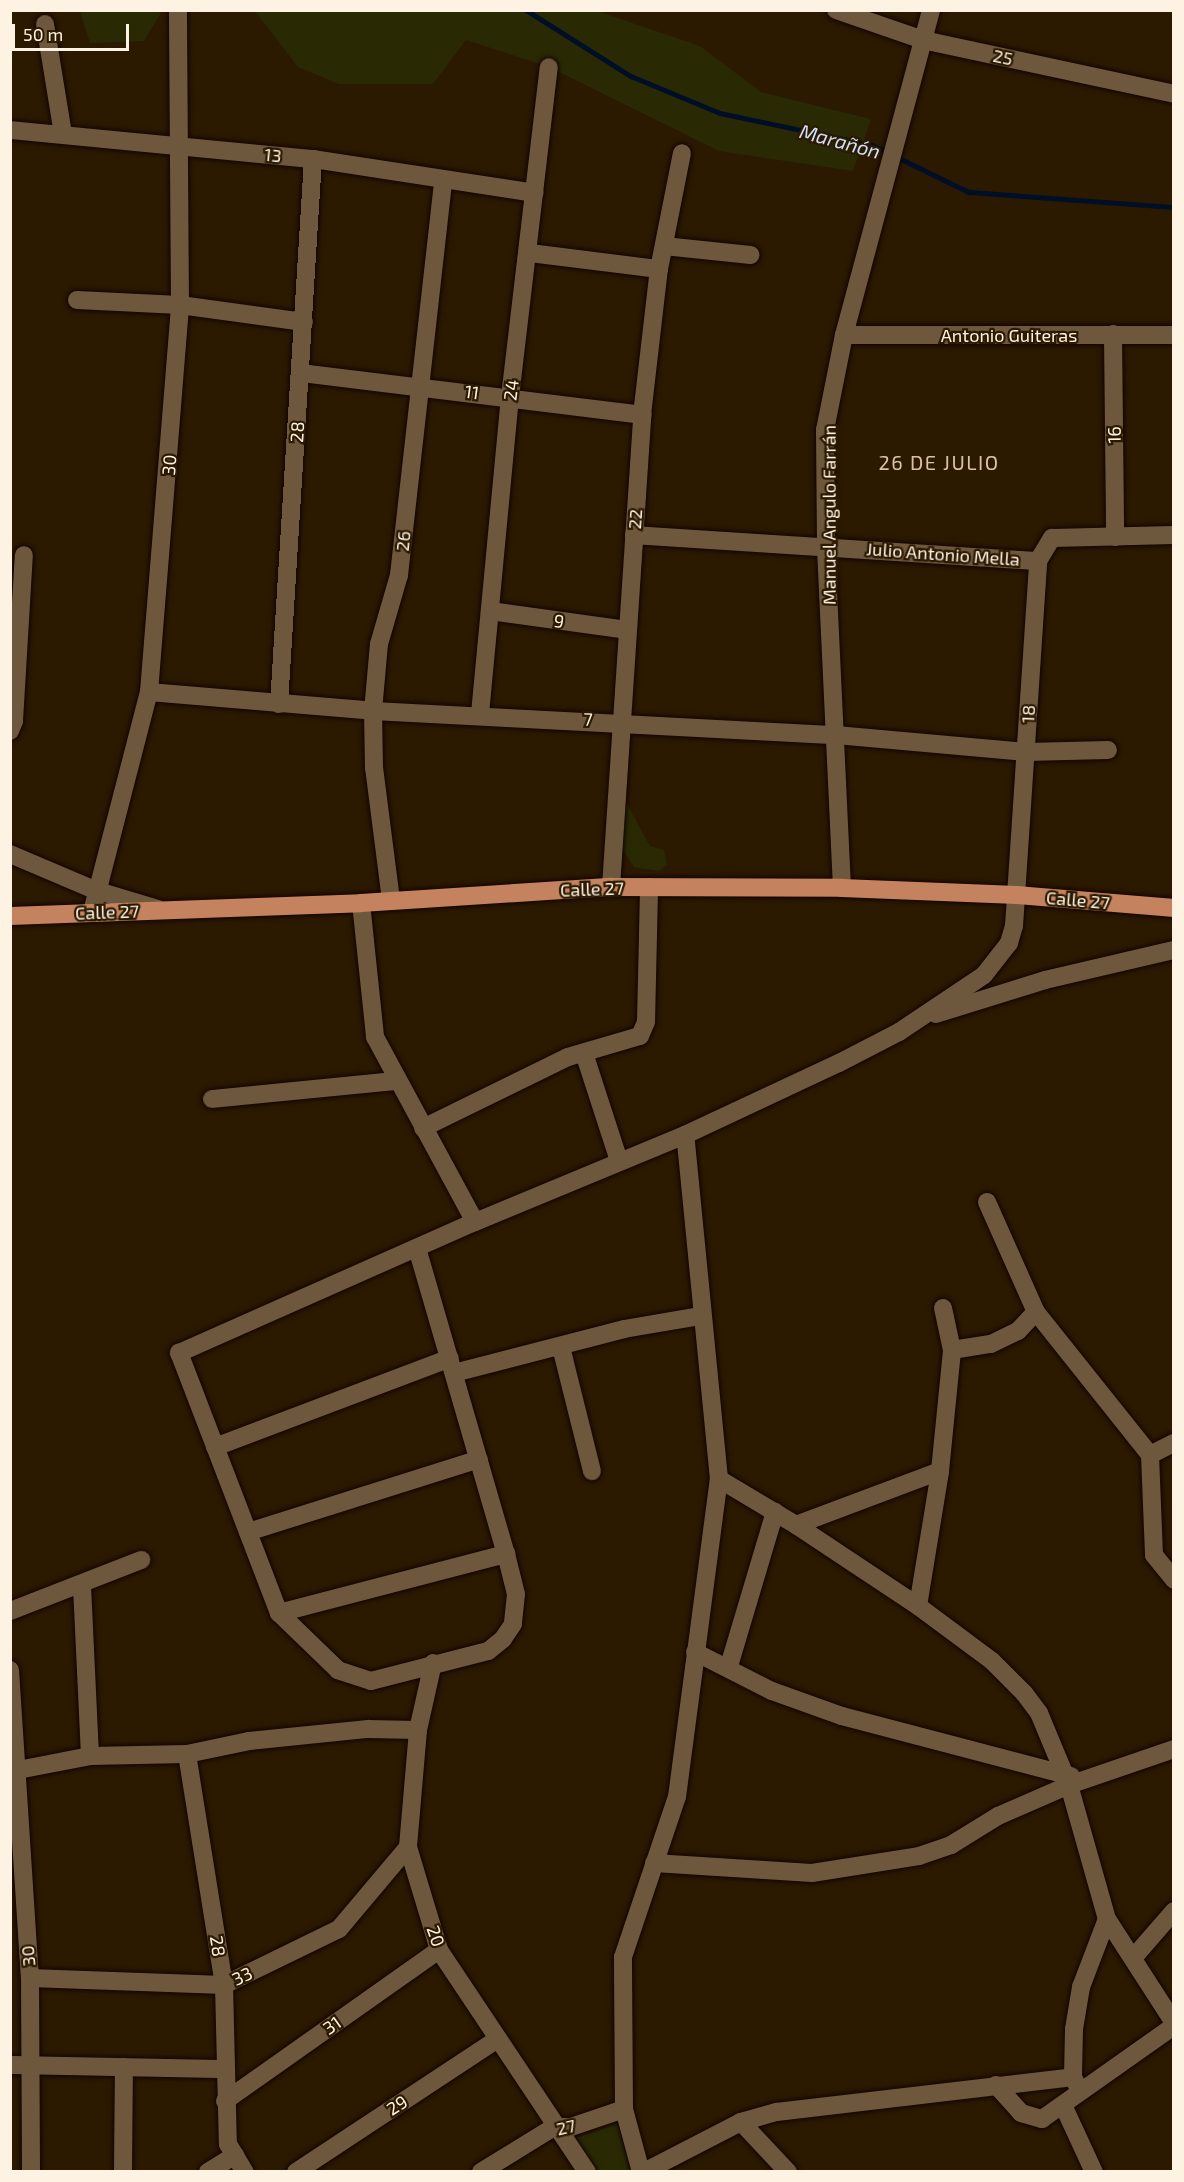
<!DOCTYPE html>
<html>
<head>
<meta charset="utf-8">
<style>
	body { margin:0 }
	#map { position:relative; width:1184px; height:2182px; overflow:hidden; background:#2b1900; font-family:"Exo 2",sans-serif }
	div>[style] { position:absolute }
	.green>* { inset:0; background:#292a04 }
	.stream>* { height:4.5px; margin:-2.25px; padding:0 2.25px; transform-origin:2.25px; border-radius:2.25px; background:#000f27 }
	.roads { filter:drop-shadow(0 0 2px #130400) drop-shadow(0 0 2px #130400) }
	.minor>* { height:18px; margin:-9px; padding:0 9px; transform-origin:9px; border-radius:9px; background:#6e583d }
	.major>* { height:18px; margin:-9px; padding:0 9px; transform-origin:9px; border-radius:9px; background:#c4835e }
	span { translate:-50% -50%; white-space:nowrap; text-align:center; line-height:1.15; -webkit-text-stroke:4.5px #2b1900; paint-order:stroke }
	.street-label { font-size:18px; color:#fef2e2 }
	.water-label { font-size:20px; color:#cde1fa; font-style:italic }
	.neighbourhood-label { font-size:20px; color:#dbc2a4; letter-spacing:1.5px }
	.frame { position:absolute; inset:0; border:12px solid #fef2e2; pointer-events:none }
	.scale { position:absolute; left:12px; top:24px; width:117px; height:27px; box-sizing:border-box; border:3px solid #fef2e2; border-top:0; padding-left:8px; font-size:18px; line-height:21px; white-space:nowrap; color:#fef2e2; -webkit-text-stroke:4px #2b1900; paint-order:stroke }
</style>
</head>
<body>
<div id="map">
	<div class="green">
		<div style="clip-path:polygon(80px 11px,80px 10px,162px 11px,144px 41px,90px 43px)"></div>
		<div style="clip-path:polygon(255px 11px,597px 11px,700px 46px,761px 92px,871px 119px,853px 171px,719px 151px,549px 67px,466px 40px,433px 84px,339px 84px,298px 67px)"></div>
		<div style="clip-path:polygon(622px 804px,627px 804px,650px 846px,664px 850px,667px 865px,659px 871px,634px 867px,622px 848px)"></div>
		<div style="clip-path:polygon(617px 2124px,633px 2171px,598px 2171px,575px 2138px)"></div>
	</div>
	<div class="stream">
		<div style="left:526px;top:10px;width:124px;rotate:32.2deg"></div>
		<div style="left:631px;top:76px;width:96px;rotate:22.6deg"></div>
		<div style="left:720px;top:113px;width:155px;rotate:11.9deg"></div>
		<div style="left:872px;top:145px;width:19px;rotate:25deg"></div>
		<div style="left:897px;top:157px;width:80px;rotate:25.9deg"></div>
		<div style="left:969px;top:192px;width:206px;rotate:4.2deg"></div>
	</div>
	<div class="roads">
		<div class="minor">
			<div style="left:836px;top:10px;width:92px;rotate:19deg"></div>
			<div style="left:923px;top:40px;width:257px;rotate:12.1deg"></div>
			<div style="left:45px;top:24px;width:111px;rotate:80.7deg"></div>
			<div style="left:10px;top:130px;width:304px;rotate:5.5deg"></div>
			<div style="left:313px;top:159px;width:224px;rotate:8.7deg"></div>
			<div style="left:664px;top:246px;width:87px;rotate:5.9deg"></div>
			<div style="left:530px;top:253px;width:130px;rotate:7.1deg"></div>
			<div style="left:77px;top:300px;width:103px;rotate:2.8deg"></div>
			<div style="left:180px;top:305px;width:125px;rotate:7.8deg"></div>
			<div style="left:1113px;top:334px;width:203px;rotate:89.4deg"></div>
			<div style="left:844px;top:335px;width:330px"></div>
			<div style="left:301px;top:373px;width:344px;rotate:7deg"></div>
			<div style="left:634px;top:535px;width:405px;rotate:3.7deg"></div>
			<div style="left:490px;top:611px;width:138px;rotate:7.9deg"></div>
			<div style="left:149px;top:692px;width:225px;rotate:4.8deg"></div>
			<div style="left:373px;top:711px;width:464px;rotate:3deg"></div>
			<div style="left:836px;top:735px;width:191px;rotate:5.1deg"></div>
			<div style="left:1026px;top:752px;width:82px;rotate:-1.4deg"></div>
			<div style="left:279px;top:704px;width:546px;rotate:-86.43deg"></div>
			<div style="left:480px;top:714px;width:318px;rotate:-84.6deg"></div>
			<div style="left:510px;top:397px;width:332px;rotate:-83.3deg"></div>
			<div style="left:10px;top:731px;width:11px;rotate:-68deg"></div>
			<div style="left:14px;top:721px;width:166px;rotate:-86.6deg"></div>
			<div style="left:10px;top:854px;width:92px;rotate:23deg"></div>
			<div style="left:95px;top:890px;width:66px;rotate:16.8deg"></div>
			<div style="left:611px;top:887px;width:473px;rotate:-86.2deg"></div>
			<div style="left:642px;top:415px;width:147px;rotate:-83.4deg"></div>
			<div style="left:659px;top:269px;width:118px;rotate:-78.8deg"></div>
			<div style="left:842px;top:888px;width:342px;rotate:-92.7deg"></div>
			<div style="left:826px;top:546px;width:116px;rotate:-90.5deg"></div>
			<div style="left:825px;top:430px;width:97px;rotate:-78.7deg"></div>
			<div style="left:844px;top:335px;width:336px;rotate:-75deg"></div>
			<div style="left:391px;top:900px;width:133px;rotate:-97.3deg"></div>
			<div style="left:374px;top:768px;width:57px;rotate:-91deg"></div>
			<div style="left:373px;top:711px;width:67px;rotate:-84.9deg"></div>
			<div style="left:379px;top:644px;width:72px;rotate:-73.8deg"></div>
			<div style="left:399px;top:575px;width:397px;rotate:-83.6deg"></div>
			<div style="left:361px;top:903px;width:135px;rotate:84deg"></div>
			<div style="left:375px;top:1037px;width:210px;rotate:61.6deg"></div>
			<div style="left:92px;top:912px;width:227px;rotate:-75.5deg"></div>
			<div style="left:149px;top:692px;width:388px;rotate:-85.4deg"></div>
			<div style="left:180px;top:305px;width:295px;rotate:-90.4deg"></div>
			<div style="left:936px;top:1014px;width:114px;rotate:-17.3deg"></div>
			<div style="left:1045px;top:980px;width:132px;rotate:-13.1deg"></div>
			<div style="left:584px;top:1053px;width:114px;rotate:72deg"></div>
			<div style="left:212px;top:1099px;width:185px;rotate:-5.6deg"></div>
			<div style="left:423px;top:1128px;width:161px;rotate:-26.1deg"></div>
			<div style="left:568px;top:1057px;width:75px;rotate:-16.3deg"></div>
			<div style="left:640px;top:1036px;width:15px;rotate:-67deg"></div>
			<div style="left:646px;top:1022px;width:135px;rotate:-88.7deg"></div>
			<div style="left:987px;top:1202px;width:120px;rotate:66deg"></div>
			<div style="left:1036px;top:1312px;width:183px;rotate:51.4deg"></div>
			<div style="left:1150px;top:1455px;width:100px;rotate:87.7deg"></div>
			<div style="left:1154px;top:1555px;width:32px;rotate:51deg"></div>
			<div style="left:417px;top:1248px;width:319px;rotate:73.8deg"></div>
			<div style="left:506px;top:1554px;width:41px;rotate:76deg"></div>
			<div style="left:516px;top:1594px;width:30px;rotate:96deg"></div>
			<div style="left:513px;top:1624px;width:18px;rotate:124deg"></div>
			<div style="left:503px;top:1639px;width:19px;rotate:141deg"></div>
			<div style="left:488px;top:1651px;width:121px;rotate:165.6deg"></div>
			<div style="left:371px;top:1681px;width:35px;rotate:-162deg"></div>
			<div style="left:338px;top:1670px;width:82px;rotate:-136deg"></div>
			<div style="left:279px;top:1613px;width:279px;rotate:-111deg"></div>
			<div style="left:179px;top:1353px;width:324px;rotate:-23.9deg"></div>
			<div style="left:475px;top:1222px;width:227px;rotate:-22.5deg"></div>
			<div style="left:685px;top:1135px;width:170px;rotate:-25.1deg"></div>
			<div style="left:839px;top:1063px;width:68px;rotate:-27.3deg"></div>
			<div style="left:899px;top:1032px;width:102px;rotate:-33.8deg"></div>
			<div style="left:984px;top:975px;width:41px;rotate:-52deg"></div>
			<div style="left:1009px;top:943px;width:18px;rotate:-74deg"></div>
			<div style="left:1014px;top:926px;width:366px;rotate:-86.2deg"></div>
			<div style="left:1038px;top:561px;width:27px;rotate:-59deg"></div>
			<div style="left:1052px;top:538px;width:122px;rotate:-1.4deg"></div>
			<div style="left:561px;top:1347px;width:128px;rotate:76deg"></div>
			<div style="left:952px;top:1350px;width:39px;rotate:-9deg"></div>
			<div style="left:991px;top:1344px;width:30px;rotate:-26deg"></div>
			<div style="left:1018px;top:1331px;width:26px;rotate:-47deg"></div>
			<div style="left:454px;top:1373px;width:176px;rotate:-14.5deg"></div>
			<div style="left:624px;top:1329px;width:78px;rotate:-9.6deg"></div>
			<div style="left:215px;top:1447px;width:251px;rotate:-20.7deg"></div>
			<div style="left:1150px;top:1455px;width:27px;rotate:-27deg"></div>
			<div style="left:719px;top:1479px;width:90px;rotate:30.9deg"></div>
			<div style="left:796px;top:1525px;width:146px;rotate:33.6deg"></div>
			<div style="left:918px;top:1606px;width:92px;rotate:36.6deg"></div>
			<div style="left:992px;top:1661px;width:45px;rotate:45deg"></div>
			<div style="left:1024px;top:1693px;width:25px;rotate:53deg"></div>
			<div style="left:1039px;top:1713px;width:78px;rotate:67.4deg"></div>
			<div style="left:1069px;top:1785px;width:139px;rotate:74.2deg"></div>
			<div style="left:1107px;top:1919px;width:124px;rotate:57.2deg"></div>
			<div style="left:796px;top:1525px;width:154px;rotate:-20.6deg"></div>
			<div style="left:248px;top:1532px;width:242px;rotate:-17.5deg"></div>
			<div style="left:82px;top:1586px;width:170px;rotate:87.3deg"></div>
			<div style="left:918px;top:1606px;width:137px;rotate:-80.7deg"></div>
			<div style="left:940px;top:1471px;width:122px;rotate:-84.3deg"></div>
			<div style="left:952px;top:1350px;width:43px;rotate:-102.1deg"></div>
			<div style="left:10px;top:1611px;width:141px;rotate:-21.3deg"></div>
			<div style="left:279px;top:1613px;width:235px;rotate:-14.6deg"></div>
			<div style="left:695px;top:1652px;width:86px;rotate:26.9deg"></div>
			<div style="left:772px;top:1691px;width:74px;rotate:19.7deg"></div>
			<div style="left:842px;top:1716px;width:237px;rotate:14.7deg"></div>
			<div style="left:433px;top:1663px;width:69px;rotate:102.6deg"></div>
			<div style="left:418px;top:1730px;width:117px;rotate:94.9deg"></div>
			<div style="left:408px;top:1847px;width:108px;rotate:73.2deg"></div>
			<div style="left:439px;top:1950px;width:267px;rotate:56.3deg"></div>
			<div style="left:729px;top:1666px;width:161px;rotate:-73.4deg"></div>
			<div style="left:10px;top:1670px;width:309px;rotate:86.3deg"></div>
			<div style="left:30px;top:1978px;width:194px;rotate:89.7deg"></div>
			<div style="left:187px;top:1754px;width:234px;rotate:80.9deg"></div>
			<div style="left:224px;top:1985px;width:159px;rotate:88.6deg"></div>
			<div style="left:228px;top:2144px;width:33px;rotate:59deg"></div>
			<div style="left:18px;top:1770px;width:73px;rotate:-11deg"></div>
			<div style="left:90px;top:1756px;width:97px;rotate:-1.2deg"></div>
			<div style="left:187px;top:1754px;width:63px;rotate:-11.8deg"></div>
			<div style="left:249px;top:1741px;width:120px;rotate:-5.8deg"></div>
			<div style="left:368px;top:1729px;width:50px;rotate:1.1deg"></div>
			<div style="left:654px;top:1863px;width:158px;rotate:3.6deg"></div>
			<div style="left:812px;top:1873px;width:108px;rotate:-9deg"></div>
			<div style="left:919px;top:1856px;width:34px;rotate:-19deg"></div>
			<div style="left:951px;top:1845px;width:55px;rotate:-31.7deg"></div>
			<div style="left:998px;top:1816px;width:77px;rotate:-23.6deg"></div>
			<div style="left:1069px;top:1785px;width:111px;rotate:-18.9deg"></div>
			<div style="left:1134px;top:1957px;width:61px;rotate:-49deg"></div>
			<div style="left:30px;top:1978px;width:194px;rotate:2.1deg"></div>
			<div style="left:224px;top:1985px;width:128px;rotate:-26deg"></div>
			<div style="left:339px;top:1929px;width:107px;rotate:-49.9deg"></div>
			<div style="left:10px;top:2065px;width:213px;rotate:1.1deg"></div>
			<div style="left:996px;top:2085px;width:38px;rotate:48deg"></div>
			<div style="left:1021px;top:2113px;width:22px;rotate:16deg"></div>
			<div style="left:1042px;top:2119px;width:161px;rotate:-35.2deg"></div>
			<div style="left:1078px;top:2087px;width:11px;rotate:-117deg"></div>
			<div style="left:1073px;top:2077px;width:48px;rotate:-88.8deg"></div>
			<div style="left:1074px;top:2029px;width:43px;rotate:-80.5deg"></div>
			<div style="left:1081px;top:1987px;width:73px;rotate:-69.1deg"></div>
			<div style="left:225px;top:2101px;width:262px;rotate:-35.2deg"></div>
			<div style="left:1063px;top:2105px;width:74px;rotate:65.2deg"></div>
			<div style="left:741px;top:2122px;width:69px;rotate:46.8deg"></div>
			<div style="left:123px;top:2172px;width:105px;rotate:-89.5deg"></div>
			<div style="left:208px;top:2172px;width:32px;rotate:-32deg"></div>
			<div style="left:296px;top:2172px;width:242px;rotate:-33.4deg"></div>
			<div style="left:481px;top:2172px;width:86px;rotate:-31.7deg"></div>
			<div style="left:554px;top:2127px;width:17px"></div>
			<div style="left:571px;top:2127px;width:56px;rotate:-18.8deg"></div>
			<div style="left:641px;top:2172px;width:65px;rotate:-105.1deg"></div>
			<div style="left:624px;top:2109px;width:152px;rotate:-90.4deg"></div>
			<div style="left:623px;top:1957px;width:169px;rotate:-71.4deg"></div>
			<div style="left:677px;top:1797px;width:321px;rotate:-82.5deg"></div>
			<div style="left:719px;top:1479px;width:346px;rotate:-95.6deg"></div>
			<div style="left:644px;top:2172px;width:109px;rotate:-27.3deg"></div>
			<div style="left:741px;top:2122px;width:37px;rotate:-16deg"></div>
			<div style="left:777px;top:2112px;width:298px;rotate:-6.7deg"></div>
		</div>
		<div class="major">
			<div style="left:10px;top:916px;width:351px;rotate:-2.1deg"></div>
			<div style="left:361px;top:903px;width:251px;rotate:-3.7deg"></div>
			<div style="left:611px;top:887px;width:231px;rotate:0.2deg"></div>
			<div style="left:842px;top:888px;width:175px;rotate:2.3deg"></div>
			<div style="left:1017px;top:895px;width:158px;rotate:4.7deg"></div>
		</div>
	</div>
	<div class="street-label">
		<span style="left:1003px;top:57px;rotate:12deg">25</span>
		<span style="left:273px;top:155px;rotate:6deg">13</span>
		<span style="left:1009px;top:335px">Antonio Guiteras</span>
		<span style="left:511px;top:390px;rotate:-83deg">24</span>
		<span style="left:472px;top:392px;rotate:8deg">11</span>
		<span style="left:297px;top:432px;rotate:-86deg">28</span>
		<span style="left:1114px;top:435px;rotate:-91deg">16</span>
		<span style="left:169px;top:465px;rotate:-85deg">30</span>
		<span style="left:829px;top:515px;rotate:-90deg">Manuel Angulo Farrán</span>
		<span style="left:635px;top:519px;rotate:-86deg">22</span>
		<span style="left:403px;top:541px;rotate:-84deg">26</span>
		<span style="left:943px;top:554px;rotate:4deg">Julio Antonio Mella</span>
		<span style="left:559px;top:621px;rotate:8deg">9</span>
		<span style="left:1028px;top:714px;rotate:-87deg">18</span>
		<span style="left:588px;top:719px;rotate:3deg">7</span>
		<span style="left:592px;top:889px;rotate:-2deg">Calle 27</span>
		<span style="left:1078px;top:900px;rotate:5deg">Calle 27</span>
		<span style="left:107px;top:912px;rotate:-2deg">Calle 27</span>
		<span style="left:436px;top:1936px;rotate:70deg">20</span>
		<span style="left:218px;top:1946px;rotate:81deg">28</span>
		<span style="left:28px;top:1956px;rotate:-95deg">30</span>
		<span style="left:242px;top:1976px;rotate:-26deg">33</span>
		<span style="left:332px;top:2025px;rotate:-35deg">31</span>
		<span style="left:397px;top:2105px;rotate:-33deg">29</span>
		<span style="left:566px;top:2127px;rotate:-13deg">27</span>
	</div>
	<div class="water-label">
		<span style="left:840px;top:141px;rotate:15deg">Marañón</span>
	</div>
	<div class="neighbourhood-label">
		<span style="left:939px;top:462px">26 DE JULIO</span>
	</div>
	<div class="frame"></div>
	<div class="scale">50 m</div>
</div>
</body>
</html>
